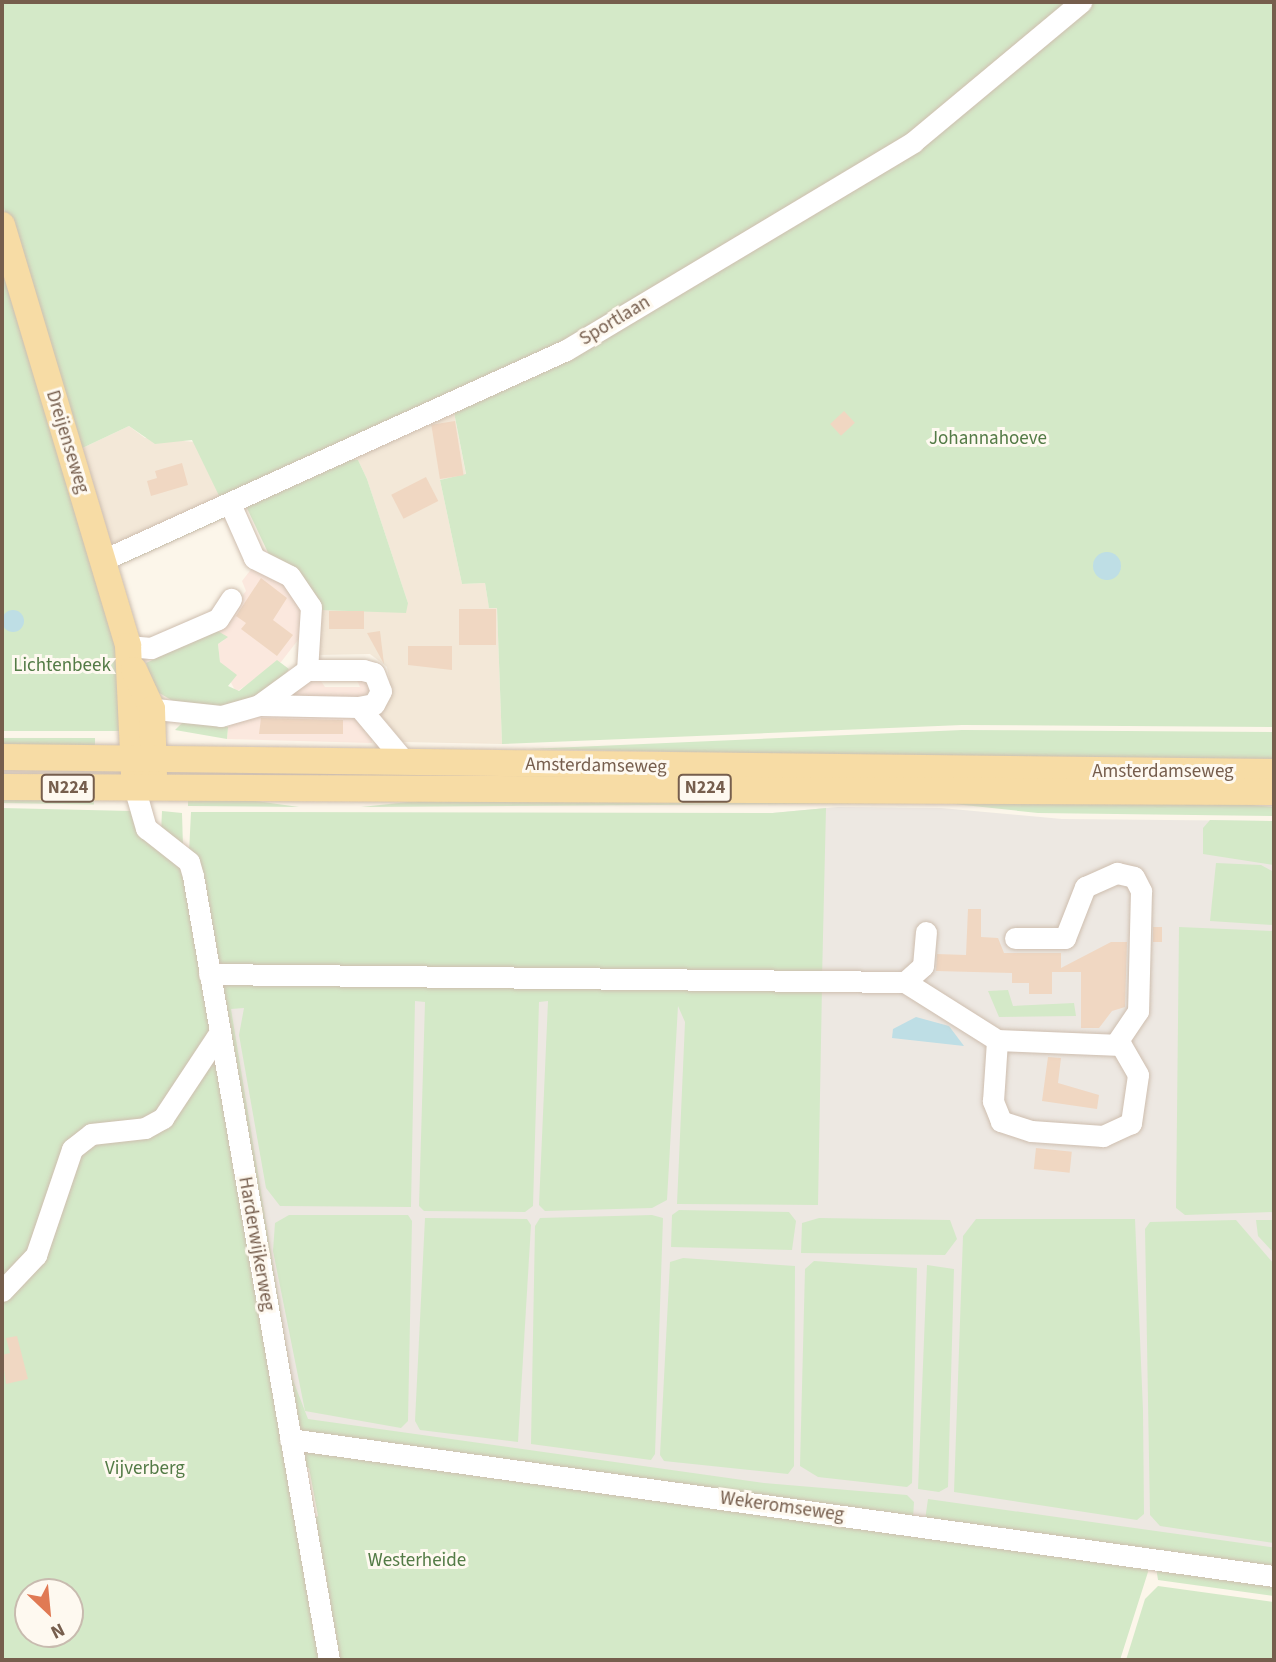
<!DOCTYPE html>
<html>
<head>
<meta charset="utf-8">
<style>
	body { margin:0 }
	#map { position:relative; width:1276px; height:1662px; overflow:hidden; background:#fcf6ea; font-family:"Source Sans 3",sans-serif }
	div>[style] { position:absolute }
	.residential>* { inset:0; background:#f3e8d8 }
	.commercial>* { inset:0; background:#fbe8de }
	.industrial>* { inset:0; background:#ede8e2 }
	.green>* { inset:0; background:#d4e9c8; transform-origin:0 0 }
	.water>* { inset:0; background:#bedee5 }
	.round { border-radius:50% }
	.building>* { inset:0; background:#f0d7c2; transform-origin:0 0 }
	.roads { filter:drop-shadow(0 0 2px #cebeaf) drop-shadow(0 0 2px #cebeaf) }
	.minor>* { height:21px; margin:-10.5px; padding:0 10.5px; transform-origin:10.5px; border-radius:10.5px; background:#fff }
	.major>* { height:26px; margin:-13px; padding:0 13px; transform-origin:13px; border-radius:13px; background:#f7dca5 }
	span { translate:-50% -50%; white-space:nowrap; text-align:center; line-height:1.15; -webkit-text-stroke:6px #fef9f0; paint-order:stroke }
	.shield-label span { padding:2px 5px; background:#fef9f0; border:2px solid; border-radius:5px; -webkit-text-stroke-width:0 }
	.shield-label { font-size:18px; color:#765e4d; font-weight:700 }
	.street-label { font-size:19px; color:#765e4d }
	.park-label { font-size:19px; color:#537b46 }
	.frame { position:absolute; inset:0; border:4px solid #765e4d; pointer-events:none }
	.north { position:absolute; left:14px; top:1578px; width:70px; height:70px; box-sizing:border-box; background:#fef9f0; border:2px solid #c8bbaf; border-radius:50%; rotate:154deg; font-size:19px; font-weight:700; line-height:28px; text-align:center; color:#765e4d }
	.north::after { content:''; display:block; margin:auto; width:24px; height:32px; background:#e07a54; clip-path:polygon(50% 0,100% 100%,50% 72%,0 100%) }
</style>
</head>
<body>
<div id="map">
	<div class="residential">
		<div style="clip-path:polygon(453px 407px,466px 475px,440px 480px,462px 584px,485px 583px,489px 607px,497px 607px,502px 744px,403px 742px,378px 712px,390px 683px,387px 667px,370px 654px,319px 655px,320px 610px,408px 603px,367px 479px,358px 460px,342px 458px)"></div>
		<div style="clip-path:polygon(129px 426px,145px 438px,196px 442px,223px 504px,110px 548px,76px 451px)"></div>
	</div>
	<div class="commercial">
		<div style="clip-path:polygon(256px 563px,300px 594px,305px 631px,281px 662px,236px 692px,220px 662px,218px 644px,224px 640px,216px 630px,246px 591px,242px 581px)"></div>
		<div style="clip-path:polygon(354px 674px,372px 686px,365px 697px,365px 733px,372px 734px,372px 743px,227px 739px,228px 727px,317px 675px,325px 687px,360px 687px)"></div>
	</div>
	<div class="industrial">
		<div style="clip-path:polygon(838px 807px,941px 808px,1062px 819px,1274px 821px,1274px 1572px,294px 1427px,199px 847px,248px 817px,773px 813px)"></div>
	</div>
	<div class="green">
		<div style="clip-path:polygon(2px 2px,1075px 2px,939px 117px,564px 347px,223px 504px,192px 440px,155px 444px,129px 426px,76px 451px,2px 202px)"></div>
		<div style="clip-path:polygon(1086px 2px,1274px 2px,1274px 727px,962px 725px,502px 744px,497px 608px,489px 608px,485px 583px,462px 584px,440px 480px,466px 474px,453px 407px,843px 191px)"></div>
		<div style="clip-path:polygon(2px 247px,120px 641px,124px 731px,2px 731px)"></div>
		<div style="clip-path:polygon(342px 458px,358px 460px,367px 479px,408px 603px,406px 613px,320px 610px,270px 557px,245px 504px)"></div>
		<div style="clip-path:polygon(226px 512px,229px 516px,121px 565px,120px 562px)"></div>
		<div style="clip-path:polygon(216px 630px,228px 637px,218px 644px,220px 662px,237px 675px,228px 686px,239px 691px,277px 660px,289px 669px,273px 691px,226px 708px,178px 704px,156px 691px,146px 663px)"></div>
		<div style="clip-path:polygon(185px 720px,228px 727px,227px 739px,175px 730px)"></div>
		<div style="clip-path:polygon(962px 730px,1274px 732px,1274px 763px,528px 749px)"></div>
		<div style="clip-path:polygon(2px 738px,95px 738px,95px 750px,2px 745px)"></div>
		<div style="left:2px;top:795px;width:92px;height:8px;rotate:1deg"></div>
		<div style="clip-path:polygon(188px 799px,248px 800px,299px 807px,188px 806px)"></div>
		<div style="clip-path:polygon(436px 799px,1177px 799px,1274px 807px,1274px 816px,1038px 813px,945px 803px,361px 807px)"></div>
		<div style="clip-path:polygon(evenodd,2px 808px,131px 811px,181px 863px,325px 1660px,2px 1660px,2px 808px,28px 1592px,70px 1592px,70px 1634px,28px 1634px,28px 1592px)"></div>
		<div style="clip-path:polygon(826px 808px,822px 979px,230px 968px,216px 961px,189px 853px,191px 812px,772px 813px)"></div>
		<div style="clip-path:polygon(162px 811px,182px 813px,183px 847px,161px 833px)"></div>
		<div style="clip-path:polygon(1210px 820px,1274px 821px,1274px 865px,1203px 854px,1203px 828px)"></div>
		<div style="clip-path:polygon(1216px 863px,1261px 865px,1274px 872px,1274px 925px,1210px 921px)"></div>
		<div style="clip-path:polygon(1179px 927px,1274px 931px,1274px 1212px,1185px 1215px,1176px 1208px)"></div>
		<div style="clip-path:polygon(221px 984px,822px 987px,818px 1205px,677px 1204px,685px 1022px,678px 1006px,667px 1200px,652px 1208px,545px 1211px,539px 1205px,548px 1001px,539px 1002px,533px 1206px,525px 1212px,424px 1211px,419px 1206px,425px 1002px,415px 1001px,411px 1207px,280px 1206px,266px 1188px,239px 1035px,244px 1008px,231px 1009px,291px 1375px,308px 1419px,764px 1483px,907px 1495px,914px 1502px,913px 1518px,302px 1437px,293px 1427px)"></div>
		<div style="clip-path:polygon(1008px 990px,1013px 1006px,1074px 1003px,1076px 1016px,999px 1017px,988px 991px)"></div>
		<div style="clip-path:polygon(679px 1210px,789px 1212px,796px 1221px,792px 1250px,671px 1247px,672px 1215px)"></div>
		<div style="clip-path:polygon(289px 1215px,408px 1215px,412px 1221px,408px 1421px,401px 1428px,305px 1411px,273px 1251px,275px 1223px)"></div>
		<div style="clip-path:polygon(652px 1215px,663px 1218px,655px 1454px,651px 1460px,531px 1444px,535px 1226px,540px 1218px)"></div>
		<div style="clip-path:polygon(425px 1218px,527px 1219px,531px 1225px,518px 1442px,420px 1430px,415px 1421px)"></div>
		<div style="clip-path:polygon(819px 1218px,950px 1220px,957px 1239px,945px 1255px,801px 1253px,802px 1223px)"></div>
		<div style="clip-path:polygon(976px 1219px,1135px 1219px,1143px 1410px,1144px 1514px,1137px 1520px,954px 1492px,963px 1236px)"></div>
		<div style="clip-path:polygon(1236px 1220px,1274px 1264px,1274px 1543px,1160px 1526px,1150px 1515px,1145px 1229px,1150px 1222px)"></div>
		<div style="clip-path:polygon(1256px 1220px,1274px 1220px,1274px 1253px,1258px 1236px)"></div>
		<div style="clip-path:polygon(683px 1258px,795px 1266px,794px 1466px,788px 1474px,664px 1461px,660px 1455px,670px 1262px)"></div>
		<div style="clip-path:polygon(814px 1261px,917px 1268px,912px 1483px,907px 1487px,818px 1477px,800px 1466px,805px 1269px)"></div>
		<div style="clip-path:polygon(927px 1265px,954px 1269px,948px 1487px,939px 1492px,918px 1489px)"></div>
		<div style="clip-path:polygon(300px 1451px,1147px 1564px,1148px 1572px,1120px 1660px,333px 1660px,308px 1521px,318px 1516px,309px 1468px,299px 1469px)"></div>
		<div style="left:928px;top:1499px;width:350px;height:22px;rotate:8deg"></div>
		<div style="clip-path:polygon(1156px 1567px,1274px 1579px,1274px 1596px,1158px 1580px)"></div>
		<div style="clip-path:polygon(1158px 1586px,1274px 1602px,1274px 1660px,1126px 1660px,1145px 1599px)"></div>
	</div>
	<div class="water">
		<div class="round" style="left:1093px;top:552px;width:28px;height:28px"></div>
		<div class="round" style="left:2px;top:610px;width:22px;height:22px"></div>
		<div style="clip-path:polygon(916px 1017px,949px 1026px,964px 1046px,892px 1038px,893px 1029px)"></div>
	</div>
	<div class="building">
		<div style="left:844px;top:411px;width:16px;height:19px;rotate:47deg"></div>
		<div style="left:455px;top:421px;width:55px;height:24px;rotate:81deg"></div>
		<div style="clip-path:polygon(182px 463px,188px 485px,151px 496px,147px 481px,157px 478px,155px 471px)"></div>
		<div style="left:426px;top:477px;width:27px;height:39px;rotate:63deg"></div>
		<div style="clip-path:polygon(261px 578px,287px 598px,273px 620px,293px 635px,277px 656px,241px 629px,246px 623px,236px 616px)"></div>
		<div style="left:459px;top:609px;width:37px;height:36px"></div>
		<div style="left:329px;top:611px;width:35px;height:18px"></div>
		<div style="clip-path:polygon(380px 631px,384px 664px,367px 633px)"></div>
		<div style="clip-path:polygon(408px 646px,452px 646px,452px 670px,408px 665px)"></div>
		<div style="clip-path:polygon(261px 718px,343px 720px,343px 734px,259px 734px)"></div>
		<div style="clip-path:polygon(968px 909px,981px 909px,981px 937px,998px 938px,1004px 953px,1061px 953px,1061px 968px,1111px 942px,1127px 942px,1125px 1007px,1112px 1011px,1099px 1028px,1081px 1028px,1081px 972px,1052px 972px,1052px 994px,1029px 994px,1029px 983px,1012px 983px,1012px 973px,936px 971px,937px 954px,966px 955px)"></div>
		<div style="left:1153px;top:927px;width:9px;height:15px"></div>
		<div style="clip-path:polygon(1048px 1057px,1061px 1058px,1058px 1083px,1099px 1095px,1097px 1109px,1042px 1101px)"></div>
		<div style="left:1036px;top:1148px;width:36px;height:21px;rotate:6deg"></div>
		<div style="clip-path:polygon(17px 1336px,28px 1379px,6px 1384px,2px 1355px,10px 1353px,6px 1338px)"></div>
	</div>
	<div class="roads">
		<div class="minor">
			<div style="left:231px;top:506px;width:57px;rotate:66.1deg"></div>
			<div style="left:254px;top:558px;width:40px;rotate:26.6deg"></div>
			<div style="left:290px;top:576px;width:37px;rotate:56deg"></div>
			<div style="left:311px;top:607px;width:63px;rotate:93.6deg"></div>
			<div style="left:103px;top:560px;width:508px;rotate:-24.4deg"></div>
			<div style="left:566px;top:350px;width:405px;rotate:-30.9deg"></div>
			<div style="left:913px;top:142px;width:219px;rotate:-39.8deg"></div>
			<div style="left:128px;top:646px;width:23px;rotate:5deg"></div>
			<div style="left:151px;top:648px;width:73px;rotate:-23.4deg"></div>
			<div style="left:218px;top:619px;width:24px;rotate:-57deg"></div>
			<div style="left:259px;top:705px;width:100px;rotate:1.1deg"></div>
			<div style="left:359px;top:707px;width:73px;rotate:50deg"></div>
			<div style="left:137px;top:707px;width:84px;rotate:6.1deg"></div>
			<div style="left:221px;top:716px;width:40px;rotate:-16deg"></div>
			<div style="left:259px;top:705px;width:59px;rotate:-36.1deg"></div>
			<div style="left:307px;top:670px;width:56px"></div>
			<div style="left:363px;top:670px;width:11px;rotate:15deg"></div>
			<div style="left:374px;top:673px;width:19px;rotate:69deg"></div>
			<div style="left:381px;top:691px;width:15px;rotate:118deg"></div>
			<div style="left:374px;top:704px;width:15px;rotate:169deg"></div>
			<div style="left:135px;top:790px;width:40px;rotate:74deg"></div>
			<div style="left:146px;top:828px;width:55px;rotate:38.3deg"></div>
			<div style="left:189px;top:862px;width:15px;rotate:74deg"></div>
			<div style="left:193px;top:876px;width:796px;rotate:80.16deg"></div>
			<div style="left:1015px;top:938px;width:50px"></div>
			<div style="left:1065px;top:938px;width:55px;rotate:-68.6deg"></div>
			<div style="left:1085px;top:887px;width:35px;rotate:-24deg"></div>
			<div style="left:1117px;top:873px;width:17px;rotate:13deg"></div>
			<div style="left:1134px;top:877px;width:16px;rotate:63deg"></div>
			<div style="left:1141px;top:891px;width:120px;rotate:91.4deg"></div>
			<div style="left:1138px;top:1011px;width:40px;rotate:124deg"></div>
			<div style="left:209px;top:974px;width:696px;rotate:0.66deg"></div>
			<div style="left:905px;top:982px;width:24px;rotate:-42deg"></div>
			<div style="left:923px;top:966px;width:34px;rotate:-85deg"></div>
			<div style="left:905px;top:982px;width:109px;rotate:32.2deg"></div>
			<div style="left:997px;top:1040px;width:124px;rotate:2.3deg"></div>
			<div style="left:1121px;top:1045px;width:34px;rotate:60deg"></div>
			<div style="left:1138px;top:1075px;width:49px;rotate:98.3deg"></div>
			<div style="left:1131px;top:1123px;width:31px;rotate:155deg"></div>
			<div style="left:1103px;top:1136px;width:72px;rotate:-176deg"></div>
			<div style="left:1031px;top:1131px;width:32px;rotate:-162deg"></div>
			<div style="left:1001px;top:1121px;width:22px;rotate:-112deg"></div>
			<div style="left:993px;top:1101px;width:61px;rotate:-86.2deg"></div>
			<div style="left:2px;top:1291px;width:50px;rotate:-46.6deg"></div>
			<div style="left:36px;top:1255px;width:112px;rotate:-71.2deg"></div>
			<div style="left:72px;top:1149px;width:24px;rotate:-38deg"></div>
			<div style="left:91px;top:1134px;width:54px;rotate:-6.3deg"></div>
			<div style="left:145px;top:1128px;width:21px;rotate:-29deg"></div>
			<div style="left:163px;top:1118px;width:103px;rotate:-56.5deg"></div>
			<div style="left:290px;top:1439px;width:993px;rotate:7.93deg"></div>
		</div>
		<div class="major">
			<div style="left:2px;top:225px;width:439px;rotate:73.3deg"></div>
			<div style="left:128px;top:646px;width:129px;rotate:87.3deg"></div>
			<div style="left:134px;top:670px;width:43px;rotate:65.2deg"></div>
			<div style="left:152px;top:709px;width:66px;rotate:88.3deg"></div>
			<div style="left:2px;top:757px;width:1272px;rotate:0.68deg"></div>
			<div style="left:2px;top:787px;width:1272px;rotate:0.23deg"></div>
		</div>
	</div>
	<div class="shield-label">
		<span style="left:68px;top:788px">N224</span>
		<span style="left:705px;top:788px">N224</span>
	</div>
	<div class="street-label">
		<span style="left:615px;top:321px;rotate:-31deg">Sportlaan</span>
		<span style="left:67px;top:442px;rotate:73deg">Dreijenseweg</span>
		<span style="left:596px;top:766px;rotate:1deg">Amsterdamseweg</span>
		<span style="left:1163px;top:772px">Amsterdamseweg</span>
		<span style="left:256px;top:1244px;rotate:80deg">Harderwijkerweg</span>
		<span style="left:782px;top:1507px;rotate:8deg">Wekeromseweg</span>
	</div>
	<div class="park-label">
		<span style="left:988px;top:439px">Johannahoeve</span>
		<span style="left:62px;top:666px">Lichtenbeek</span>
		<span style="left:145px;top:1469px">Vijverberg</span>
		<span style="left:417px;top:1561px">Westerheide</span>
	</div>
	<div class="frame"></div>
	<div class="north">N</div>
</div>
</body>
</html>
